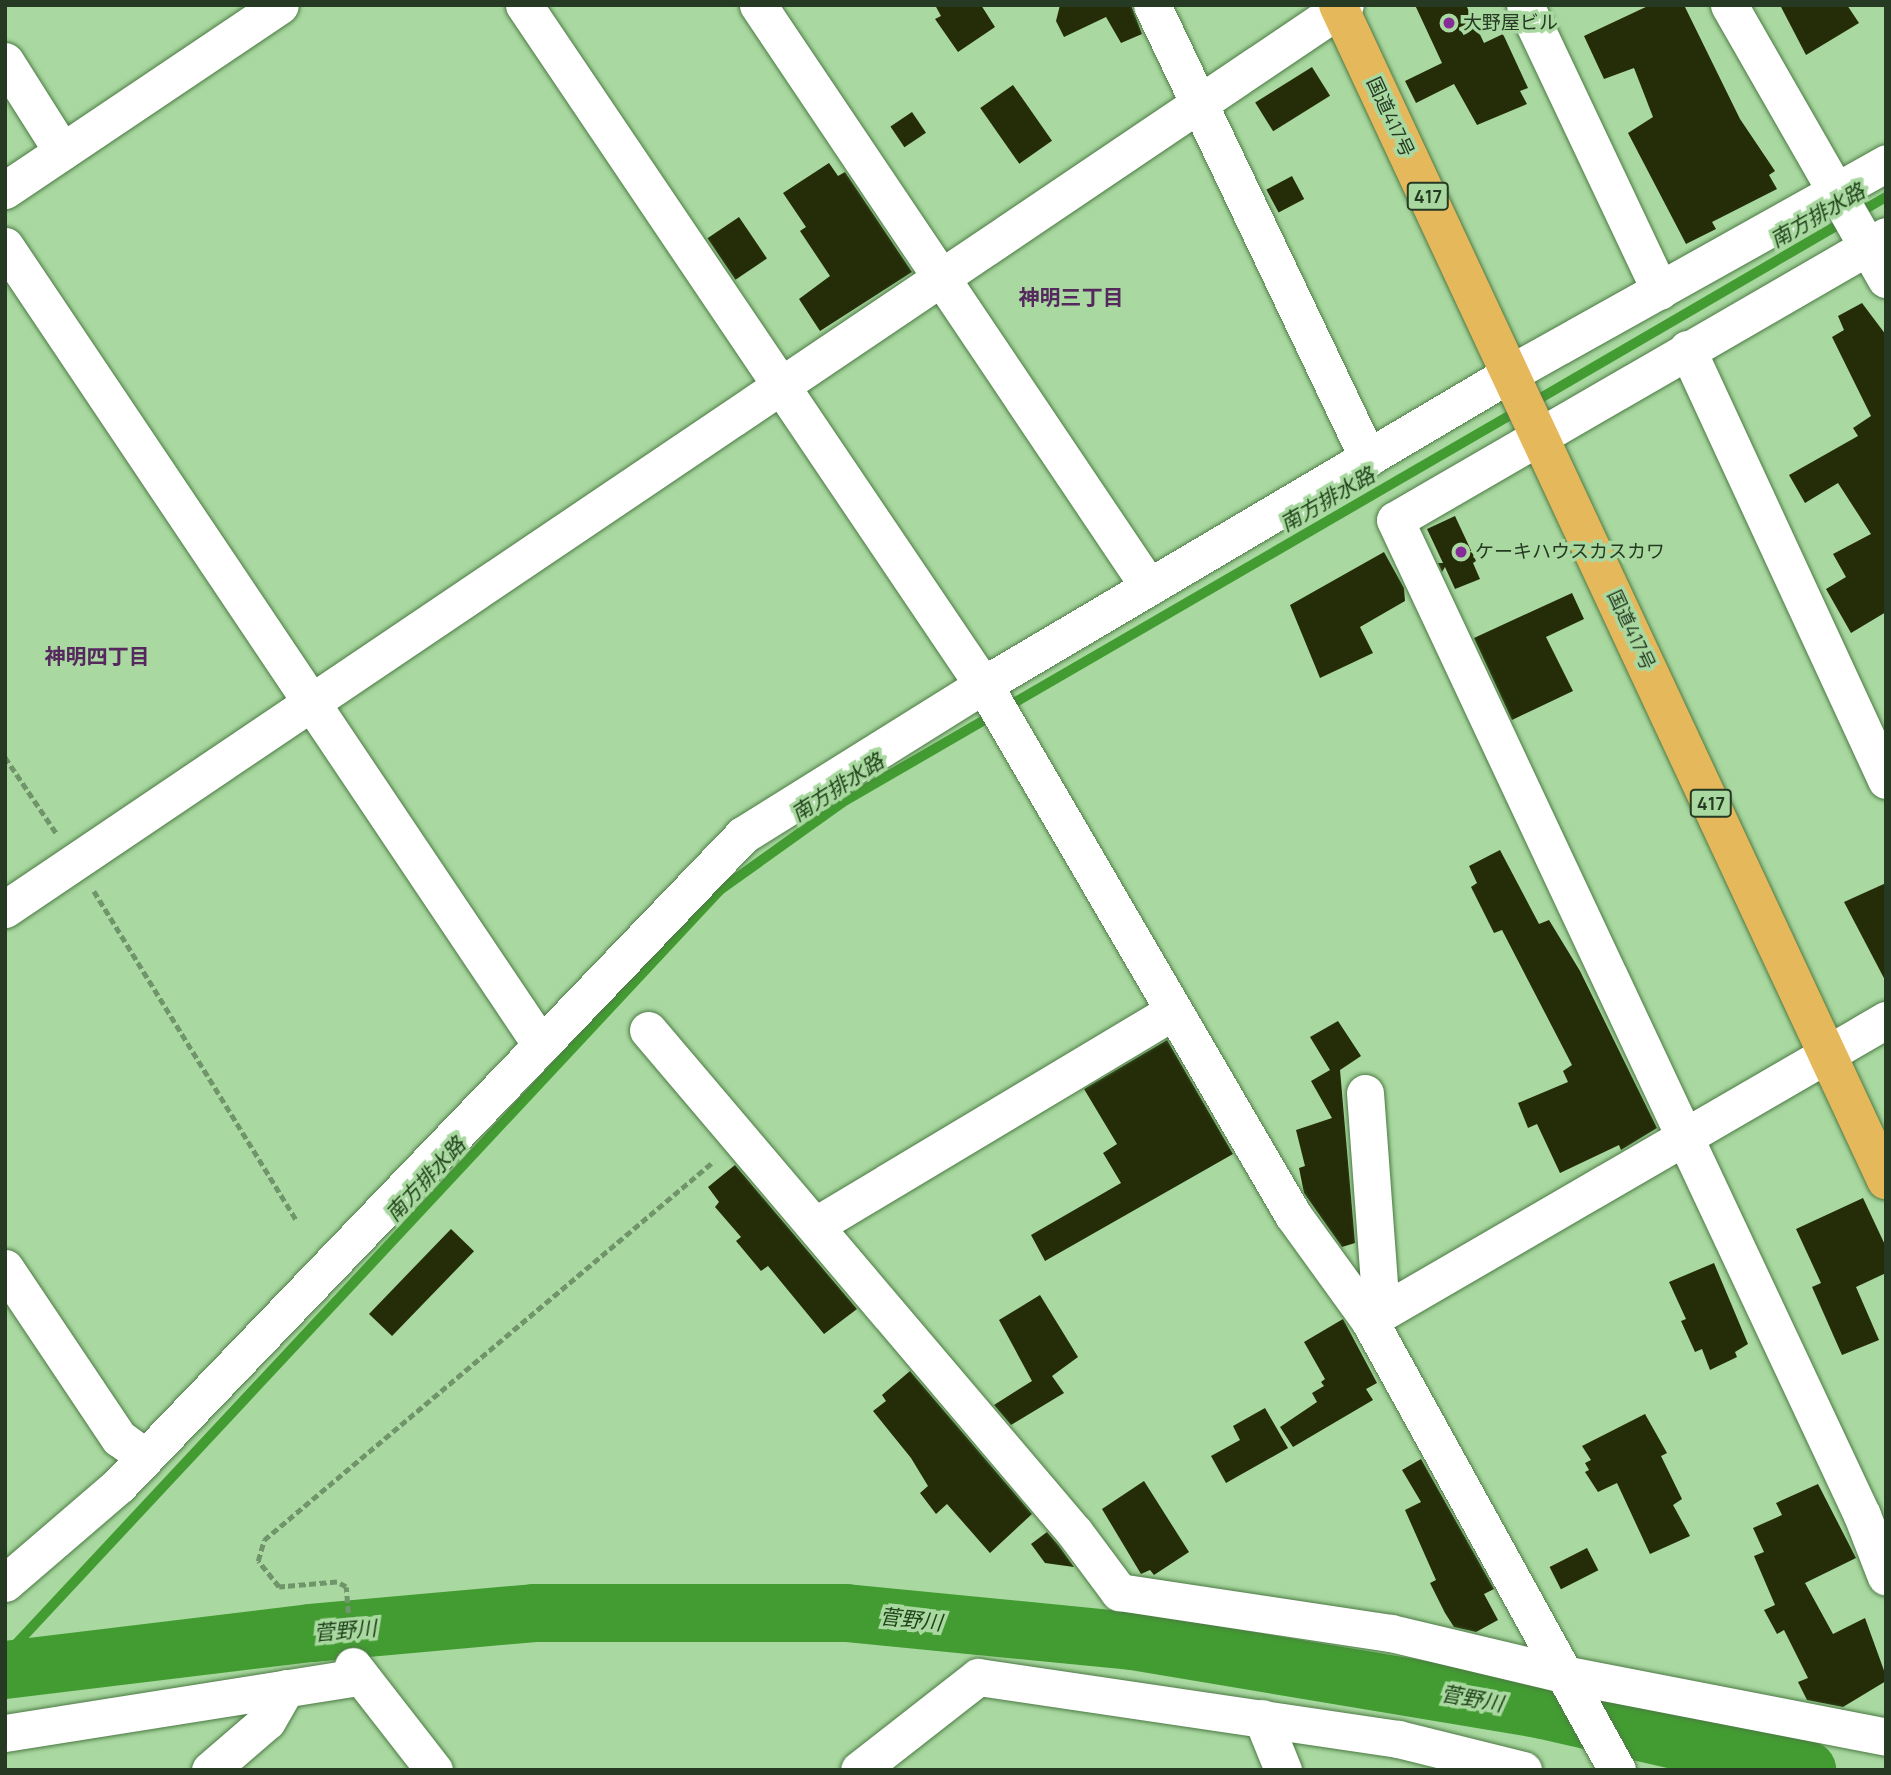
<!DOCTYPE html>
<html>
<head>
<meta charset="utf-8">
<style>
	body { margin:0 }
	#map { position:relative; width:1891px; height:1775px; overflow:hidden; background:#a9d9a0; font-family:Manrope,"Noto Sans JP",sans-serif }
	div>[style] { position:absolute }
	.stream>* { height:10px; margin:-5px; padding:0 5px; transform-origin:5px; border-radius:5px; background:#439c32 }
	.river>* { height:58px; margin:-29px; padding:0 29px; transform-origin:29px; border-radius:29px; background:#439c32 }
	.building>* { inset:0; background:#242c08; transform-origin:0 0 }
	.path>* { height:4.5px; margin-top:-2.25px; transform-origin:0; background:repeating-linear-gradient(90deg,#71956b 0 7px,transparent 0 10.5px) }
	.roads { filter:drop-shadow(0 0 2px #4c7944) drop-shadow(0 0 2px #4c7944) }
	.minor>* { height:37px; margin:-18.5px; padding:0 18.5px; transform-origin:18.5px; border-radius:18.5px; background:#fff }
	.trunk>* { height:38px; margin:-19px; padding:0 19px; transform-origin:19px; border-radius:19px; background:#e6b85c }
	.dots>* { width:19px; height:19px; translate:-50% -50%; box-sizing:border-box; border:4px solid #a9d9a0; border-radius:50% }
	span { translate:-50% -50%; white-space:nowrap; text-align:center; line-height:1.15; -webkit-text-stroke:7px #a9d9a0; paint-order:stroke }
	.shield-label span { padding:2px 5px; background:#a9d9a0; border:2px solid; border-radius:5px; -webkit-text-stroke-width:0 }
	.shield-label { font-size:18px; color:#263a23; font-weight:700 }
	.poi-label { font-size:19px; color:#263a23 }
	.left { translate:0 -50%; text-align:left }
	.street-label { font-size:19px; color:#263a23 }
	.water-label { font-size:21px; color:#204219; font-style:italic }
	.neighbourhood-label { font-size:21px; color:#55295e; font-weight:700 }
	.frame { position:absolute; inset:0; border:7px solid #263a23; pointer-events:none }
</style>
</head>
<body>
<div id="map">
	<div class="stream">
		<div style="left:1532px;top:403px;width:410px;rotate:-30.2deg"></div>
		<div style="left:5px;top:1656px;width:1048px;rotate:-46.97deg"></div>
		<div style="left:720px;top:890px;width:151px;rotate:-35.6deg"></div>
		<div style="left:843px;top:802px;width:781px;rotate:-30.11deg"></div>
	</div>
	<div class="river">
		<div style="left:5px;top:1670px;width:308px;rotate:-6.9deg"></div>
		<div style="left:311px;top:1633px;width:224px;rotate:-5.1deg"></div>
		<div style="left:534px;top:1613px;width:312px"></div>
		<div style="left:846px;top:1613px;width:287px;rotate:5.6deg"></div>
		<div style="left:1132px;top:1641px;width:417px;rotate:9.5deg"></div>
		<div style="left:1543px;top:1710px;width:271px;rotate:12.8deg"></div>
	</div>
	<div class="building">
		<div style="clip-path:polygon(935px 5px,981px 5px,995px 27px,958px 52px,935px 19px,941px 16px)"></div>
		<div style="clip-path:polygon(1060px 5px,1131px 5px,1142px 34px,1121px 43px,1106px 17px,1064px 37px,1056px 21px)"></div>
		<div style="clip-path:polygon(1415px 5px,1466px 5px,1484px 43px,1503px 34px,1528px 88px,1520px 91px,1527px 104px,1477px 125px,1454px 84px,1416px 103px,1405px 81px,1442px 63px)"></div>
		<div style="clip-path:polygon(1650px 5px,1684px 5px,1740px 119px,1775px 171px,1769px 175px,1777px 189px,1712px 222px,1716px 229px,1686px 244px,1628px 133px,1653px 117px,1634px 68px,1604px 79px,1584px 36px)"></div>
		<div style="clip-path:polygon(1780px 5px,1847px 5px,1859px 23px,1806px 55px)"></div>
		<div style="left:1312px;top:67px;width:34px;height:67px;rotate:58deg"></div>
		<div style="left:1013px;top:85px;width:68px;height:40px;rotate:55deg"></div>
		<div style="left:912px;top:112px;width:25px;height:26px;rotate:56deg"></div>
		<div style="clip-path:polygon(829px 163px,838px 176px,845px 172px,912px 272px,820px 331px,799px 299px,830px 276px,800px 231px,806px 227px,783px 193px)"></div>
		<div style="left:1292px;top:176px;width:26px;height:29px;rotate:62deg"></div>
		<div style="left:739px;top:217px;width:50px;height:38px;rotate:56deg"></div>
		<div style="clip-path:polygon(1862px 303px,1886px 335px,1886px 612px,1851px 633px,1826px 589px,1846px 577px,1833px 554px,1871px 534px,1838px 483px,1805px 503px,1789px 475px,1858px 436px,1853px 428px,1871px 416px,1832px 337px,1844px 330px,1838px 316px)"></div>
		<div style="clip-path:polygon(1455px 516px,1476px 561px,1473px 563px,1480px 579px,1455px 589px,1445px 567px,1442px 572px,1438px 563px,1443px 563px,1427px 529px)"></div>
		<div style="clip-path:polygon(1384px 552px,1404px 588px,1405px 601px,1360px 627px,1373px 653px,1320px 678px,1290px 605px)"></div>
		<div style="clip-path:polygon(1572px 593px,1584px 619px,1546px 637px,1573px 691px,1512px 720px,1474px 638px)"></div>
		<div style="clip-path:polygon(1500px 850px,1539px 924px,1549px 920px,1580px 971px,1657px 1128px,1621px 1150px,1619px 1145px,1560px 1173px,1537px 1124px,1528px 1128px,1518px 1103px,1568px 1082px,1563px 1071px,1572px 1065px,1502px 930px,1494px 933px,1471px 887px,1477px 883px,1469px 866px)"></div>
		<div style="clip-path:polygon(1886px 883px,1886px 982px,1844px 902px)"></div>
		<div style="clip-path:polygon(1338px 1021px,1361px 1056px,1340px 1070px,1355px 1243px,1342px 1247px,1304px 1193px,1299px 1168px,1305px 1166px,1296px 1130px,1332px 1118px,1311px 1081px,1330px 1070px,1310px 1037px)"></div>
		<div style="clip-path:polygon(1167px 1040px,1233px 1154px,1045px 1261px,1031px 1235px,1121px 1183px,1103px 1153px,1117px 1144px,1084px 1089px)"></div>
		<div style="clip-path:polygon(735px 1165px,857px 1309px,824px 1334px,768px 1266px,761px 1271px,736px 1241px,741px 1237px,715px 1207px,719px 1202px,708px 1187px)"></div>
		<div style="clip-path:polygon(1863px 1198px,1886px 1247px,1886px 1273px,1856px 1287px,1879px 1340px,1842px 1355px,1812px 1287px,1821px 1283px,1796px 1229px)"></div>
		<div style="left:451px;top:1229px;width:32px;height:118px;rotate:44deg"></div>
		<div style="clip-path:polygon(1714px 1263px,1748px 1344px,1735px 1352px,1737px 1357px,1710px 1370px,1702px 1349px,1695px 1352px,1681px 1321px,1686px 1319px,1669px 1282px)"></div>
		<div style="clip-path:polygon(1040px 1295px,1078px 1357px,1052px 1376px,1064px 1393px,1011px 1425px,994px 1405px,1032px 1381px,999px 1320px)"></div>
		<div style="clip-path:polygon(1343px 1319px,1377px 1383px,1366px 1389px,1373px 1400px,1293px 1447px,1280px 1427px,1317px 1402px,1312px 1393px,1324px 1386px,1321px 1382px,1325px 1379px,1304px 1342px)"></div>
		<div style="clip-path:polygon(910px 1371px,1032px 1514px,990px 1553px,947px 1504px,936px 1514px,920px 1493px,928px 1486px,911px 1458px,873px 1411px,886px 1401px,882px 1395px)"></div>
		<div style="clip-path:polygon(1265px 1408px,1288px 1448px,1226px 1483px,1211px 1456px,1240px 1440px,1233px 1426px)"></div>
		<div style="clip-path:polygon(1645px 1414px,1667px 1453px,1661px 1456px,1682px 1499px,1673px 1505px,1690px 1536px,1650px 1554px,1617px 1483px,1598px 1492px,1585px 1472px,1589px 1470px,1585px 1463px,1591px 1460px,1582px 1446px)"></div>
		<div style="clip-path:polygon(1421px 1459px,1494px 1589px,1484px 1594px,1498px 1620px,1476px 1632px,1454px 1627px,1445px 1613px,1430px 1583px,1436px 1580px,1405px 1510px,1421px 1502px,1402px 1470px)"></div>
		<div style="clip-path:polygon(1144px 1481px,1189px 1552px,1154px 1575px,1150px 1570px,1141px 1574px,1102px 1509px)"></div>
		<div style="clip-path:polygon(1818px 1484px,1856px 1558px,1805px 1583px,1833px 1634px,1865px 1618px,1886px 1676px,1886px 1681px,1843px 1707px,1807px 1700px,1798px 1682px,1808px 1678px,1784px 1630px,1777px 1634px,1764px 1610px,1775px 1605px,1754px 1556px,1764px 1552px,1753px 1528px,1782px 1515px,1776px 1503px)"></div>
		<div style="clip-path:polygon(1047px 1532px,1059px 1546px,1074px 1567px,1045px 1563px,1031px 1544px)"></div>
		<div style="left:1587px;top:1548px;width:25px;height:42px;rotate:63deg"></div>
	</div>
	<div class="path">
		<div style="left:5px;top:757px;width:93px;rotate:56deg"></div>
		<div style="left:94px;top:891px;width:387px;rotate:58.4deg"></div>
		<div style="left:350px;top:1634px;width:47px;rotate:-94.9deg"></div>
		<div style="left:346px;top:1587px;width:10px;rotate:-151deg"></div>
		<div style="left:337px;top:1582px;width:58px;rotate:175.1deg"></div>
		<div style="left:279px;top:1587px;width:33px;rotate:-129deg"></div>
		<div style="left:258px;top:1561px;width:22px;rotate:-74deg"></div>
		<div style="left:264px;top:1540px;width:588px;rotate:-40.1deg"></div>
	</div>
	<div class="roads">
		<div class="minor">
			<div style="left:524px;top:5px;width:835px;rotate:55.99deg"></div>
			<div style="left:991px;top:697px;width:600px;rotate:59.76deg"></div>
			<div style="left:1293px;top:1215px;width:130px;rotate:54.1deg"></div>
			<div style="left:1369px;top:1320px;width:514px;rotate:61.14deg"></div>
			<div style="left:758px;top:5px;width:701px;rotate:56.11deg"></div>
			<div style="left:1152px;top:5px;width:502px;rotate:64.51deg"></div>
			<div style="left:1525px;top:5px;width:316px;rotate:64.7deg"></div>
			<div style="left:1729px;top:5px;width:316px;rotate:60.2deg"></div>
			<div style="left:5px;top:61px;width:107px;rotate:57.7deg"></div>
			<div style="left:5px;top:190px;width:331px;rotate:-33.9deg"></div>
			<div style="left:1886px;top:236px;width:567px;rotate:149.95deg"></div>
			<div style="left:1395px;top:520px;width:1099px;rotate:64.86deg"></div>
			<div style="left:1862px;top:1515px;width:66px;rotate:68.8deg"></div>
			<div style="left:5px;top:246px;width:962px;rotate:56.14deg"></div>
			<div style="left:1687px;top:349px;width:475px;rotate:65.2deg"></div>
			<div style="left:5px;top:909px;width:1616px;rotate:-34deg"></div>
			<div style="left:648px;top:1030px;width:660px;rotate:49.67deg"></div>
			<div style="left:1075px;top:1533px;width:74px;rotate:53.3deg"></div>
			<div style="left:1119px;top:1592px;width:275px;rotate:8.6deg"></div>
			<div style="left:1391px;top:1633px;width:177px;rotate:13.4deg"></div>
			<div style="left:1563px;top:1674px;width:329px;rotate:11deg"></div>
			<div style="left:1365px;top:1093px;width:221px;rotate:85.8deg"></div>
			<div style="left:816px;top:1225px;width:417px;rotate:-30.9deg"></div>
			<div style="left:5px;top:1268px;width:205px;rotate:56.2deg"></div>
			<div style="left:119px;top:1438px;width:32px;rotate:36deg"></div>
			<div style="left:1369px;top:1320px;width:598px;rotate:-30.13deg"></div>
			<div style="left:5px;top:1583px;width:150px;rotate:-40.7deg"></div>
			<div style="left:119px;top:1485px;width:901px;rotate:-46.17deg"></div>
			<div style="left:743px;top:835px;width:283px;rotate:-32deg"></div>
			<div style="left:983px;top:685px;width:613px;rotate:-30.58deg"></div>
			<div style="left:1511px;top:373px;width:430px;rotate:-29.2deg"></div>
			<div style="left:353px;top:1666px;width:132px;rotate:52.1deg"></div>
			<div style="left:1262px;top:1718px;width:56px;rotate:68deg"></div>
			<div style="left:5px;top:1733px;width:356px;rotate:-9deg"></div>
			<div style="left:210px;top:1770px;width:75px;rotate:-40.7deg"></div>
			<div style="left:267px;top:1721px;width:38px;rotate:-60deg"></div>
			<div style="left:859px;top:1770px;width:151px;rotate:-38deg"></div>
			<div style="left:978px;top:1677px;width:425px;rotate:8.4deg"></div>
			<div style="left:1398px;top:1739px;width:129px;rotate:13.9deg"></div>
		</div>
		<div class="trunk">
			<div style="left:1338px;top:5px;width:1297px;rotate:65deg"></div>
		</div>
	</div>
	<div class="dots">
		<div style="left:1449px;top:23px;background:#862c98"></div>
		<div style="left:1461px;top:552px;background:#862c98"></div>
	</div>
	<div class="shield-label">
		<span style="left:1428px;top:196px">417</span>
		<span style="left:1711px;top:803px">417</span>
	</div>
	<div class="poi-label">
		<span class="left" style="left:1463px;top:23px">大野屋ビル</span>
		<span class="left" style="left:1475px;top:552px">ケーキハウスカスカワ</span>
	</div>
	<div class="street-label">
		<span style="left:1390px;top:117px;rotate:65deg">国道417号</span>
		<span style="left:1631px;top:630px;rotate:65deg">国道417号</span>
	</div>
	<div class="water-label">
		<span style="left:1817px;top:215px;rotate:-30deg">南方排水路</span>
		<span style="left:1327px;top:499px;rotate:-30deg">南方排水路</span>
		<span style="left:837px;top:787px;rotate:-33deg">南方排水路</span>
		<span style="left:425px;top:1179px;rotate:-47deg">南方排水路</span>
		<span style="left:911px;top:1619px;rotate:6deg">菅野川</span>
		<span style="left:345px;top:1630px;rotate:-5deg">菅野川</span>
		<span style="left:1472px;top:1698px;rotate:10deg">菅野川</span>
	</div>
	<div class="neighbourhood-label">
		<span style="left:1071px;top:297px">神明三丁目</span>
		<span style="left:97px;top:656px">神明四丁目</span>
	</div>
	<div class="frame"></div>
</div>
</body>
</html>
